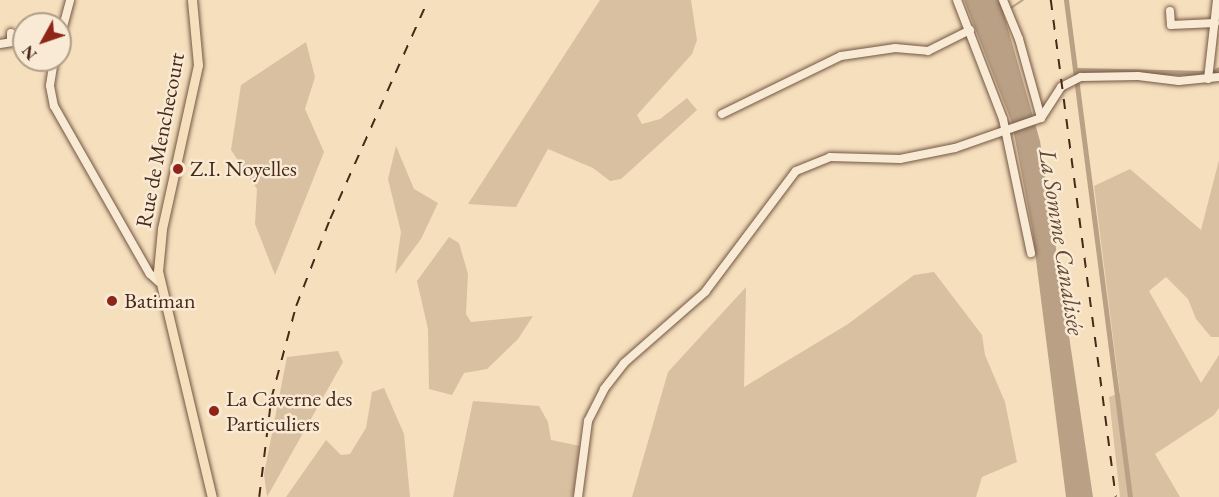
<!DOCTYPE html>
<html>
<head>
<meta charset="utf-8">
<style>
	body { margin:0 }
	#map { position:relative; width:1219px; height:497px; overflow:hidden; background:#f5dfbd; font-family:"EB Garamond",serif }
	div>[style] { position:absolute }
	.green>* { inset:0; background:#d8c0a1 }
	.water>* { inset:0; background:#baa185 }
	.stream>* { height:1.5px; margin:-0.75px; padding:0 0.75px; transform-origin:0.75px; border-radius:0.75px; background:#baa185 }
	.canal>* { height:5px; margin:-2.5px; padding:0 2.5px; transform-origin:2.5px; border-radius:2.5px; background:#baa185 }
	.roads { filter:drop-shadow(0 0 2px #735642) drop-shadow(0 0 2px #735642) }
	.minor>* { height:8px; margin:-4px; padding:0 4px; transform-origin:4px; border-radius:4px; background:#f8ead4 }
	.major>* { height:9px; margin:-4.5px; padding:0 4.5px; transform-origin:4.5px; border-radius:4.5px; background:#f5dfbd }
	.rail>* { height:1.5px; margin-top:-0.75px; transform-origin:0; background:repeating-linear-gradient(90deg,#482919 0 10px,transparent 0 20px) }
	.dots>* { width:16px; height:16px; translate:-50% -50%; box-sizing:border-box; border:3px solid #f8ead4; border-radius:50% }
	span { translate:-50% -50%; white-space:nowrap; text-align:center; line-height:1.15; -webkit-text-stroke:5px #f8ead4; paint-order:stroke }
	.street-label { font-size:22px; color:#482919 }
	.poi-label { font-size:22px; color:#482919 }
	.left { translate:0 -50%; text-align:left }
	.water-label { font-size:24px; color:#644734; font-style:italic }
	.north { position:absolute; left:12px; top:12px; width:60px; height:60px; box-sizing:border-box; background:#f8ead4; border:2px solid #b29d89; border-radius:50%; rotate:230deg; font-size:16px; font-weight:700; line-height:24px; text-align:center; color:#482919 }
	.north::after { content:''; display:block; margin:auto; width:21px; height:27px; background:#8f2418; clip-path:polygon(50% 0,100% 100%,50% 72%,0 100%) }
</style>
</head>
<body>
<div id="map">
	<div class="green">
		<div style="clip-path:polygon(600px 0,691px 0,697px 40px,692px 54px,637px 115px,642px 124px,660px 119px,687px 98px,697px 110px,621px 179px,610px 181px,593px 168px,548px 149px,516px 207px,468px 204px)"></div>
		<div style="clip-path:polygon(306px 42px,315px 77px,305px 109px,324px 152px,275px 275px,255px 224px,257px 189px,231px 150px,241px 85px)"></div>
		<div style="clip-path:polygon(396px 146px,414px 189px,438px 203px,421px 239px,395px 274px,401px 232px,388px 179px)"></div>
		<div style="clip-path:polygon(1219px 160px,1219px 337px,1211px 337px,1196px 319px,1188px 299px,1166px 277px,1149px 291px,1201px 383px,1219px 355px,1219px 408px,1214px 415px,1155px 454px,1180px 497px,1120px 497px,1109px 397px,1120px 393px,1094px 186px,1130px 169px,1201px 230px)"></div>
		<div style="clip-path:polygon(449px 237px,459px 243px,468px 274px,466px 314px,471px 322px,533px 316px,518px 339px,487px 369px,464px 373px,452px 395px,429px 389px,428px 329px,417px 281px)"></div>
		<div style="clip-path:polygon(934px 272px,982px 335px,985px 355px,1005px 402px,1017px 462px,982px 477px,976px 497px,632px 497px,668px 372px,746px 287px,744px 387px,848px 324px,914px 275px)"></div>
		<div style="clip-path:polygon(338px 351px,343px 362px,267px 497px,264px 474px,287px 357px)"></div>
		<div style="clip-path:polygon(384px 388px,404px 434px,410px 497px,286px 497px,326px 440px,341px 455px,350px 454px,366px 428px,372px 392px)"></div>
		<div style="clip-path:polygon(473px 401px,539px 406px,548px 422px,551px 440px,580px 446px,573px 497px,453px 497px)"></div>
	</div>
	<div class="water">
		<div style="clip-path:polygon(964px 0,998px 0,1002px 8px,1040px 141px,1093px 497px,1066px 497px,1032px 228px,1012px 123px)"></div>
	</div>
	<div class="stream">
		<div style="left:1011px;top:8px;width:14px;rotate:-34deg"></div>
	</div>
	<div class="canal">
		<div style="left:1066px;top:0;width:501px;rotate:82.66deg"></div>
		<div style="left:1076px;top:70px;width:129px;rotate:1.3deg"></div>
		<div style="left:1213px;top:73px;width:7px;rotate:-34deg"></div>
	</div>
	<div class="roads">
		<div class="minor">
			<div style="left:957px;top:0;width:128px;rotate:68.9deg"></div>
			<div style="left:1003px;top:119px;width:137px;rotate:78.2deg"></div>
			<div style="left:1003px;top:0;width:42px;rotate:67.7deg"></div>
			<div style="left:1019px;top:39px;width:82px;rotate:74.4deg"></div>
			<div style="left:1170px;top:11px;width:14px;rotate:86deg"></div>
			<div style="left:1171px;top:25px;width:44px;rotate:-2.6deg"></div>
			<div style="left:11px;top:33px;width:9px;rotate:90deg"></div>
			<div style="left:60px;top:38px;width:39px;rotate:-75deg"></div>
			<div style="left:0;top:44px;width:24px;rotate:-9deg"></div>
			<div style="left:54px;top:60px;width:26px;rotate:99deg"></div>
			<div style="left:50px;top:86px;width:20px;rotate:79deg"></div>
			<div style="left:54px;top:106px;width:193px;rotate:60.3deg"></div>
			<div style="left:150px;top:274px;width:12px;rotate:42deg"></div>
			<div style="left:1208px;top:79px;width:80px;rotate:-83.5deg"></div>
			<div style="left:722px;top:114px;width:132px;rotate:-26deg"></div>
			<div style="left:841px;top:56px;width:55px;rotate:-8.4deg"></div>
			<div style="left:895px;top:48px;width:33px;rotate:5deg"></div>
			<div style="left:928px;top:51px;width:47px;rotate:-26.6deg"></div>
			<div style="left:578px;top:497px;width:77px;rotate:-82.5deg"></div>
			<div style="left:588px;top:421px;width:36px;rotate:-63deg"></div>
			<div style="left:604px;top:389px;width:33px;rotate:-52deg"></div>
			<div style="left:624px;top:363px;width:108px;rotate:-41.2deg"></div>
			<div style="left:705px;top:292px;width:151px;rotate:-53.1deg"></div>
			<div style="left:796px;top:171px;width:37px;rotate:-22deg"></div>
			<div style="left:830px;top:157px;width:70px;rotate:1.6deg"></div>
			<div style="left:900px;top:159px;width:56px;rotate:-11.3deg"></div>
			<div style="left:955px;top:148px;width:91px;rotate:-19.2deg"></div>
			<div style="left:1041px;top:118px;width:37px;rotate:-57deg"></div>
			<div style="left:1061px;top:87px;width:22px;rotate:-27deg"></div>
			<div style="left:1081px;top:77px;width:57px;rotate:-1deg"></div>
			<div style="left:1138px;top:76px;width:41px;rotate:7deg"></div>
			<div style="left:1179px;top:81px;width:40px;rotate:-5.7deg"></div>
		</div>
		<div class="major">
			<div style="left:192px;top:0;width:65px;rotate:84.7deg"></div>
			<div style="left:198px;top:65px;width:168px;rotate:102.4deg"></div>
			<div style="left:162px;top:229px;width:42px;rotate:95.4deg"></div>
			<div style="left:158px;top:271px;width:232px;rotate:76.6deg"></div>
		</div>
	</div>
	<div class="rail">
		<div style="left:1051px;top:0;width:501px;rotate:82.55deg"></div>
		<div style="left:259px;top:497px;width:99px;rotate:-83deg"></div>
		<div style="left:271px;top:399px;width:96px;rotate:-75deg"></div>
		<div style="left:296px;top:306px;width:93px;rotate:-68.7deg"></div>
		<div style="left:330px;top:219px;width:240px;rotate:-65.9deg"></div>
	</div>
	<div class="dots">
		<div style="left:178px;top:169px;background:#8f2418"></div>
		<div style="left:112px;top:301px;background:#8f2418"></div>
		<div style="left:214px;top:411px;background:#8f2418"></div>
	</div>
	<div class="street-label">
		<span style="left:160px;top:140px;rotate:-79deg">Rue de Menchecourt</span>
	</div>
	<div class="poi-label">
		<span class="left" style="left:190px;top:169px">Z.I. Noyelles</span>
		<span class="left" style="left:124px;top:301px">Batiman</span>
		<span class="left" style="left:226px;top:411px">La Caverne des<br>Particuliers</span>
	</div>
	<div class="water-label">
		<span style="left:1062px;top:242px;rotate:81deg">La Somme Canalisée</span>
	</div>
	<div class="north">N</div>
</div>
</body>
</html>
